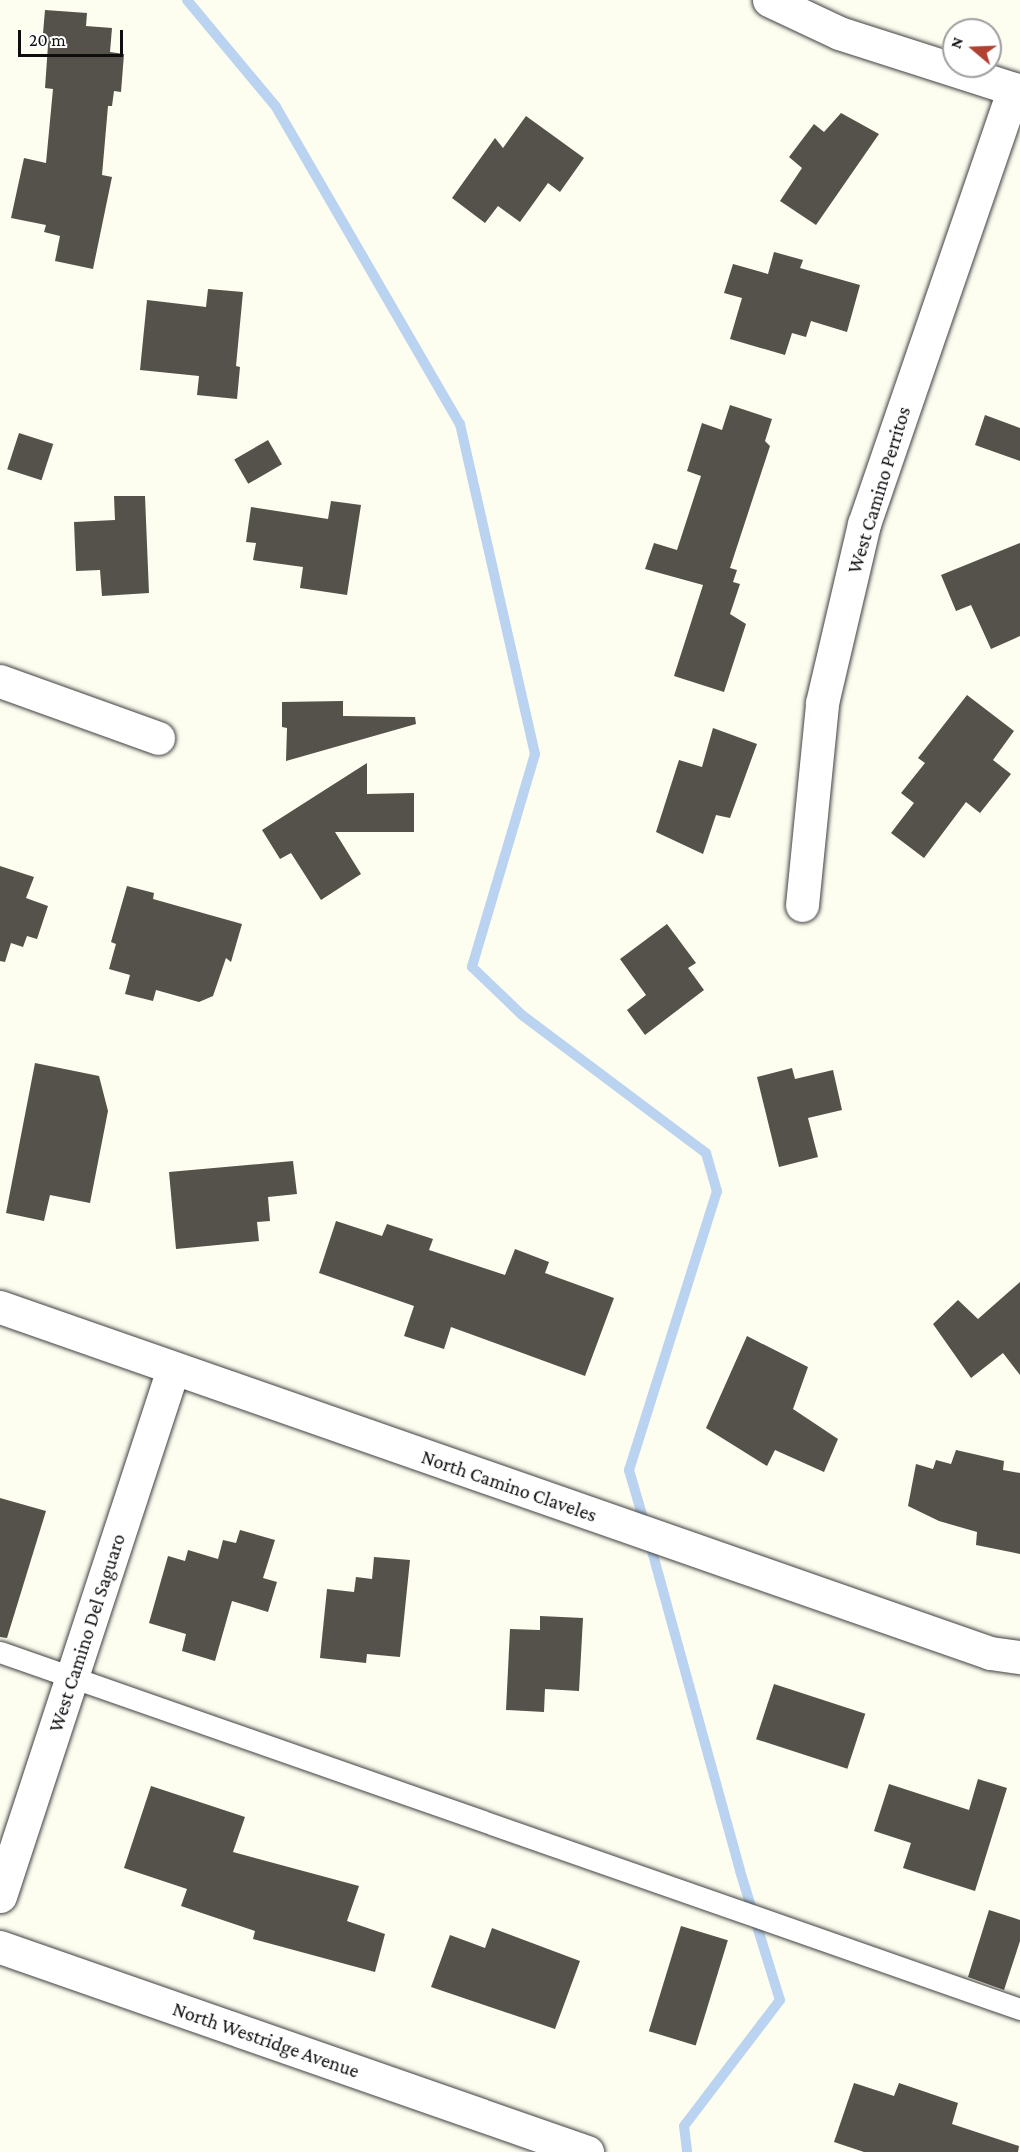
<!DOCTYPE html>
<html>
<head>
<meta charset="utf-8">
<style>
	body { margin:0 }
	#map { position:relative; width:1020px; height:2152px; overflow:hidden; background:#fdfdf0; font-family:"Crimson Pro",serif }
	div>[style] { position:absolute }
	.stream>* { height:10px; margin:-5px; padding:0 5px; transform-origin:5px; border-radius:5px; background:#b9d3f0 }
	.building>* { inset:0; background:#55514b; transform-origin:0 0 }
	.roads { filter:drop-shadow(0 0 2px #414141) drop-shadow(0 0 2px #414141) }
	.service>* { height:21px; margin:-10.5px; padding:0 10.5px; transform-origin:10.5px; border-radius:10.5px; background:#fff }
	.minor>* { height:33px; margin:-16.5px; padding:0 16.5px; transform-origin:16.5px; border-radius:16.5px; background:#fff }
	span { translate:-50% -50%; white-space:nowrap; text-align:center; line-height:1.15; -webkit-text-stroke:6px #fff; paint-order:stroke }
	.street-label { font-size:20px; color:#0e0e0e }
	.north { position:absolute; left:942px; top:18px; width:60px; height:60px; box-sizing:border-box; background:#fff; border:2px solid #9f9f9f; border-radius:50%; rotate:289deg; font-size:16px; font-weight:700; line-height:24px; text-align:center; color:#0e0e0e }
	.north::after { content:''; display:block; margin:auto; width:21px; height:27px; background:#b04133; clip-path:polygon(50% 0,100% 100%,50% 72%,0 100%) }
	.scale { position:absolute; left:18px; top:30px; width:105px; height:27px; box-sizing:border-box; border:3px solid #0e0e0e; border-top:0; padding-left:8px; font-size:18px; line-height:21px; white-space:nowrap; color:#0e0e0e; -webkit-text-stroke:4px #fff; paint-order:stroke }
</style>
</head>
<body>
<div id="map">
	<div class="stream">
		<div style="left:187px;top:0;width:139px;rotate:50.2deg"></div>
		<div style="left:276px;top:107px;width:367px;rotate:59.9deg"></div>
		<div style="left:460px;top:424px;width:338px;rotate:77.2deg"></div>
		<div style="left:535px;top:754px;width:222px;rotate:106.5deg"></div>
		<div style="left:472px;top:967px;width:69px;rotate:43.8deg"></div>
		<div style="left:522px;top:1015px;width:230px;rotate:36.9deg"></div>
		<div style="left:706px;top:1153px;width:40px;rotate:74deg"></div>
		<div style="left:717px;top:1191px;width:293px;rotate:107.5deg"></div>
		<div style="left:629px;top:1470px;width:57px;rotate:73.8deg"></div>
		<div style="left:649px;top:1540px;width:343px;rotate:74.6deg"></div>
		<div style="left:740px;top:1871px;width:135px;rotate:72.8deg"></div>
		<div style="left:780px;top:2000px;width:158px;rotate:127.3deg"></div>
		<div style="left:684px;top:2126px;width:26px;rotate:83deg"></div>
	</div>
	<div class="building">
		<div style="clip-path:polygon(45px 10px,87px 13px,86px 26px,112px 28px,110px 52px,124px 54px,121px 92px,114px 91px,112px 106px,108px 106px,102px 175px,112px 177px,93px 269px,55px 261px,60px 236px,44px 232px,46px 225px,11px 218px,24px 158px,46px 163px,53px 89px,45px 88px,48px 45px,42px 45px)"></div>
		<div style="clip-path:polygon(841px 113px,879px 134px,816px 225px,780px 201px,802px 168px,789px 157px,814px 124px,824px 132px)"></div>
		<div style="clip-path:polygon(526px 116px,584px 158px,560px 192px,548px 183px,520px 222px,498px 206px,485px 223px,452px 198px,495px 138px,503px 148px)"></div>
		<div style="clip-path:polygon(774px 252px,803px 260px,800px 268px,860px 285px,847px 332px,811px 321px,806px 337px,792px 333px,785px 355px,730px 339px,742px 298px,724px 293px,733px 264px,768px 274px)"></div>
		<div style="clip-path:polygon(208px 289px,243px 292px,236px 366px,240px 367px,237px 399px,197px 395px,199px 376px,140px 370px,147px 300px,206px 307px)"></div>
		<div style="clip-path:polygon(730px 405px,772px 419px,765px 441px,770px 446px,730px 568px,737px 570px,733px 582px,740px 584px,730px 614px,746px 624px,724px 692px,674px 676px,703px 585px,645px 569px,654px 543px,677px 550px,701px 476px,687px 471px,702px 423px,722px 430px)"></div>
		<div style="clip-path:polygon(985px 415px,1020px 428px,1020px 461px,975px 445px)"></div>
		<div style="left:19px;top:433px;width:36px;height:38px;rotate:18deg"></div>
		<div style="left:268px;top:440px;width:28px;height:39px;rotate:60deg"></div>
		<div style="clip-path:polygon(114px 496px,145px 496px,149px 593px,102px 596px,100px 570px,76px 571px,74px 522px,115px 520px)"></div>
		<div style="clip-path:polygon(331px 501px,361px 505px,347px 595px,300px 588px,303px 567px,253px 560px,256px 543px,246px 542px,251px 507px,328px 519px)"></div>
		<div style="clip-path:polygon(1020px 543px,1020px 636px,991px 649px,971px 605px,956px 611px,941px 575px)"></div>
		<div style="clip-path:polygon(967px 695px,1014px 731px,993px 760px,1011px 774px,980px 813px,966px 802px,924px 858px,891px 833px,914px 803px,901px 793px,925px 763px,918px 758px)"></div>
		<div style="clip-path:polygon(343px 701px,343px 716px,415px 717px,416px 724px,286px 761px,287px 728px,282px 727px,282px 702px)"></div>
		<div style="clip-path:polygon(713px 728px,757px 744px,730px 818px,716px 815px,703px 854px,656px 832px,679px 760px,702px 767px)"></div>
		<div style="clip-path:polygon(367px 763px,367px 794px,414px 793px,414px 832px,335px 832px,361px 874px,321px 900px,291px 853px,280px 859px,262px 830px)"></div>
		<div style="clip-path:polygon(0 866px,34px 877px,26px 898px,48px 906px,37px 939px,27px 936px,23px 947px,11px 943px,5px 962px,0 961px)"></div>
		<div style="clip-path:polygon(127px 886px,154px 893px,153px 899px,242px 924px,231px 962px,226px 958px,213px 996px,199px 1002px,156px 990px,153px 1001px,125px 994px,130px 975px,109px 969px,116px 944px,111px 942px)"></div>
		<div style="clip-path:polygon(667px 924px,696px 963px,688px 968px,704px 990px,645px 1035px,627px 1010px,646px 995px,620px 959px)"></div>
		<div style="clip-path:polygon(35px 1063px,99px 1076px,108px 1111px,90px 1203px,50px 1195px,44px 1221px,6px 1213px)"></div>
		<div style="clip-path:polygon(792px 1068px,795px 1079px,833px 1070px,842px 1110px,808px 1118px,818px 1157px,779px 1167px,757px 1077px)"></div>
		<div style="clip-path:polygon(293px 1161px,297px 1194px,268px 1197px,270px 1221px,257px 1222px,259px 1241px,176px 1249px,169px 1172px)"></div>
		<div style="clip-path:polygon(336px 1221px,382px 1236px,387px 1224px,433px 1239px,429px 1250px,505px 1275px,515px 1249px,549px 1262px,545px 1273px,614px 1298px,585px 1376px,451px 1327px,444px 1349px,404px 1336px,414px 1306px,319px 1273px)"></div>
		<div style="clip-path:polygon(1020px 1282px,1020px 1375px,1003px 1353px,971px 1378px,933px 1324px,958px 1300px,978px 1319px)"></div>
		<div style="clip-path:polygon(747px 1336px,808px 1367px,793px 1409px,838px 1439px,824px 1472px,775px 1450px,767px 1466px,706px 1428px)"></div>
		<div style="clip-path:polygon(956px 1450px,1004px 1461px,1003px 1470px,1020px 1473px,1020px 1554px,976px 1545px,977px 1532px,939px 1521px,908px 1506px,916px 1464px,933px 1469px,936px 1460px,951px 1464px)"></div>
		<div style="clip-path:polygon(0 1498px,46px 1511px,7px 1638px,0 1637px)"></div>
		<div style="clip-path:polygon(240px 1530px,275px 1540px,263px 1578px,277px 1582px,268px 1612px,232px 1601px,215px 1661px,182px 1651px,186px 1634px,149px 1623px,168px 1556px,185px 1561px,188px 1550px,218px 1559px,223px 1540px,236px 1543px)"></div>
		<div style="clip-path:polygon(374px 1557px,410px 1560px,400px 1657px,367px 1654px,366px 1663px,320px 1658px,327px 1589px,354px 1592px,356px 1577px,372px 1579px)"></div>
		<div style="clip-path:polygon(540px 1616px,583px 1618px,579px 1691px,545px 1689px,544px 1712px,506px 1710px,510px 1629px,540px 1630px)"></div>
		<div style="left:774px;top:1684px;width:96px;height:58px;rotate:18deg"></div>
		<div style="clip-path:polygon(978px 1779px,1007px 1788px,975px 1891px,903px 1868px,911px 1843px,874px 1831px,889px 1784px,969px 1810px)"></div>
		<div style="clip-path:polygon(151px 1786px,245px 1817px,233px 1852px,359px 1886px,347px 1921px,385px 1934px,375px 1972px,253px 1939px,255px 1931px,181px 1906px,187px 1889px,124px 1868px)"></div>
		<div style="clip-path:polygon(989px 1910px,1020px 1920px,1020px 1941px,1004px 1990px,968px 1977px)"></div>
		<div style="left:681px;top:1926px;width:49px;height:110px;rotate:17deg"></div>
		<div style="clip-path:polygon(492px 1928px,580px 1961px,555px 2029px,431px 1987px,450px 1935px,485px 1948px)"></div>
		<div style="clip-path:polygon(854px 2083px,894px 2096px,899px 2083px,958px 2103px,952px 2124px,1019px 2146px,1018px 2152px,864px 2152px,834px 2142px)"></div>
	</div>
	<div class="roads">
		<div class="service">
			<div style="left:0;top:1652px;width:1081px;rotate:19.29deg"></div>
		</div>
		<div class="minor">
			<div style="left:769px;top:0;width:77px;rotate:25.2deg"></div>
			<div style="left:839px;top:33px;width:190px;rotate:17.8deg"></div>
			<div style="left:0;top:681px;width:168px;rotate:19.8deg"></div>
			<div style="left:802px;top:905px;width:203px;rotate:-84.3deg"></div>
			<div style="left:822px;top:703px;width:184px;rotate:-76.8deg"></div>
			<div style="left:864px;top:524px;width:460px;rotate:-71deg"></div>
			<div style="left:0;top:1307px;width:1049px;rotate:19.26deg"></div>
			<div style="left:990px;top:1653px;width:30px;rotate:8deg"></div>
			<div style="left:0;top:1896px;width:555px;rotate:-71.83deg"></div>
			<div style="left:0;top:1947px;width:622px;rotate:19.25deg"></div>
		</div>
	</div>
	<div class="street-label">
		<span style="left:879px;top:490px;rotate:-73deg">West Camino Perritos</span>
		<span style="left:509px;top:1486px;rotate:19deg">North Camino Claveles</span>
		<span style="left:87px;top:1633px;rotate:-72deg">West Camino Del Saguaro</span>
		<span style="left:266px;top:2040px;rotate:19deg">North Westridge Avenue</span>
	</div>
	<div class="north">N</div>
	<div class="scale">20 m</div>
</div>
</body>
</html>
